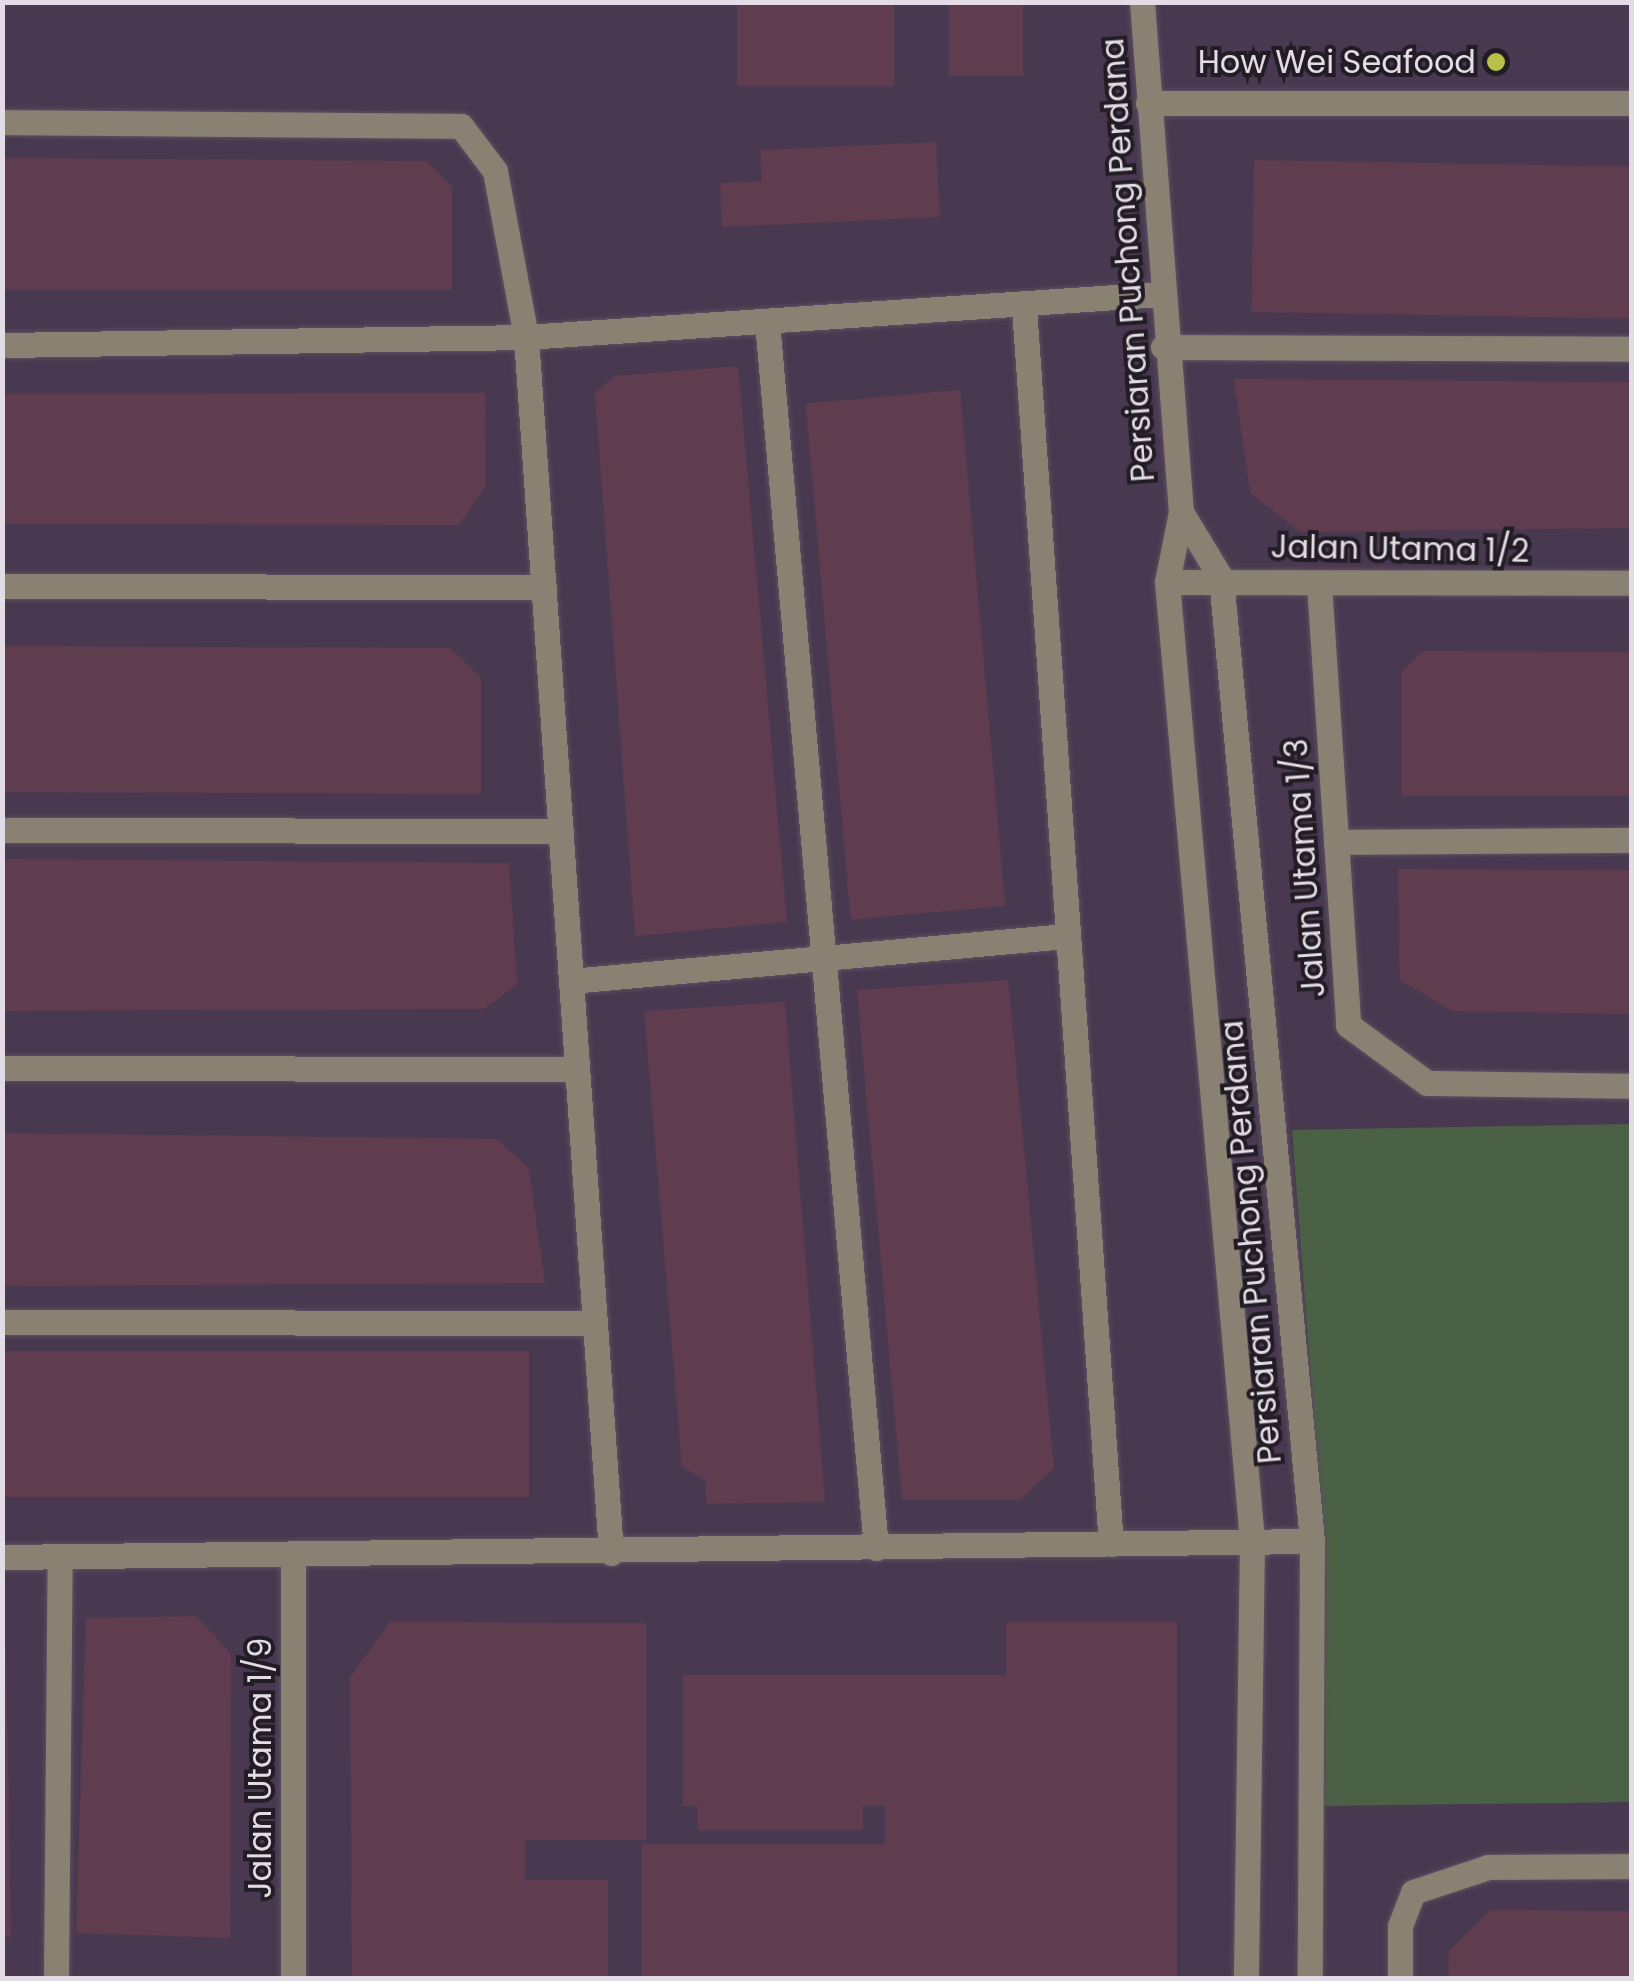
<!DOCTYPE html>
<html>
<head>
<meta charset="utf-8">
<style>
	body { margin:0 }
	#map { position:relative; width:1634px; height:1981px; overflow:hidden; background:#3e3243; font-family:Poppins,sans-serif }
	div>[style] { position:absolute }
	.built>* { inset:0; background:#493950; transform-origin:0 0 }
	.green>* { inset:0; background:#4b6146 }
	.building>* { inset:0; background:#5f3d4e; transform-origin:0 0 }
	.roads { filter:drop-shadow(0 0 2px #5c5060) drop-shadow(0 0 2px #5c5060) }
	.minor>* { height:25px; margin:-12.5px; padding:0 12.5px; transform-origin:12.5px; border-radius:12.5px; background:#898273 }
	.dots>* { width:28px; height:28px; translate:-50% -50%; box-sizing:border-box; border:5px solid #221c24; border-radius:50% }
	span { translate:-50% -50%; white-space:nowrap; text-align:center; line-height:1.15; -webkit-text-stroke:8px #221c24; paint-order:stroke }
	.poi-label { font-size:32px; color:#e3dbe6 }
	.right { translate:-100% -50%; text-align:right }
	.street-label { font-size:32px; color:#e3dbe6 }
	.frame { position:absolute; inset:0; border:5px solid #e3dbe6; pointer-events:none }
</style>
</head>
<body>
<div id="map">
	<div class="built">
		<div style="left:3px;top:3px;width:1628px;height:1975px"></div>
	</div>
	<div class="green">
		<div style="clip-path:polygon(1631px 1124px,1631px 1802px,1324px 1806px,1326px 1575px,1292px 1130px)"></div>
	</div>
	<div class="building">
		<div style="left:737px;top:2px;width:157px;height:84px"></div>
		<div style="left:949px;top:2px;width:74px;height:74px"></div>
		<div style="clip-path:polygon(936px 142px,940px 217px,722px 227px,720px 183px,762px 181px,760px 150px)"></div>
		<div style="clip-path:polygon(2px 158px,427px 161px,452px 187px,452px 290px,2px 290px)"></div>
		<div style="left:1254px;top:160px;width:378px;height:152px;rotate:1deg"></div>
		<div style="clip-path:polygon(738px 366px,787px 922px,635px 936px,595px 393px,615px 376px)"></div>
		<div style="clip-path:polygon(1234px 379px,1632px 382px,1632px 528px,1300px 532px,1250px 493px)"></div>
		<div style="left:960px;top:390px;width:518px;height:155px;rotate:85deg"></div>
		<div style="clip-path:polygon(485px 393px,486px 486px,459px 525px,2px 524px,2px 394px)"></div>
		<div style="clip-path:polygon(2px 646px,450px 648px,481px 678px,481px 794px,2px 792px)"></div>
		<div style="clip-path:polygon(1423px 651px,1632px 652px,1632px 796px,1402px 796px,1402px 671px)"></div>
		<div style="clip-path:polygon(2px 859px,509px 863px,517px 984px,484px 1009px,2px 1011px)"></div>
		<div style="clip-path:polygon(1398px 869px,1632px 870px,1632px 1014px,1452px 1011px,1400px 980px)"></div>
		<div style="clip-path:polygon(1008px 980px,1054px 1468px,1020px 1500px,902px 1500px,857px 990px)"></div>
		<div style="clip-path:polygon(785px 1002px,825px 1502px,706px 1504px,706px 1481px,682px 1467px,644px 1011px)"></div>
		<div style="clip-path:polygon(2px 1133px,497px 1139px,529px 1169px,545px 1283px,2px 1286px)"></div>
		<div style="left:529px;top:1351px;width:146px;height:527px;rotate:90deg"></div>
		<div style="clip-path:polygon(196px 1616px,231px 1654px,230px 1938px,76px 1933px,86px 1618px)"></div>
		<div style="clip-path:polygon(390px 1622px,646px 1623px,646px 1840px,525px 1840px,525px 1880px,608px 1880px,608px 1978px,352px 1978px,350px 1677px)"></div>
		<div style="clip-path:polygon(1006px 1622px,1177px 1622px,1177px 1978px,642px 1978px,642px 1844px,885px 1844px,885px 1806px,863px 1806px,863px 1830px,698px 1830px,698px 1806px,683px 1806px,683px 1675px,1006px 1675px)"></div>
		<div style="clip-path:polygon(2px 1648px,6px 1648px,11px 1937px,2px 1937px)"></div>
		<div style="clip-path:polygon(1491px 1910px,1632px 1911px,1632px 1978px,1448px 1978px,1449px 1951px)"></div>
	</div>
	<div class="roads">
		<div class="minor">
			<div style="left:1142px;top:2px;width:511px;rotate:85.63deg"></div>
			<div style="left:1181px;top:512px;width:71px;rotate:101.3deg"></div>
			<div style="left:1167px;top:582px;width:963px;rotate:84.93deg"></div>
			<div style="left:1252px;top:1541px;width:437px;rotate:90.8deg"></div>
			<div style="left:1148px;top:103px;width:484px"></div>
			<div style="left:2px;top:122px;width:459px;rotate:0.5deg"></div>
			<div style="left:461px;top:126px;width:56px;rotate:52.9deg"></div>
			<div style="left:495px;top:171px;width:169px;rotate:79.4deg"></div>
			<div style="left:526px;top:337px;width:1219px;rotate:86deg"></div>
			<div style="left:1024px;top:307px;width:1240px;rotate:85.98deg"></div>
			<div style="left:767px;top:322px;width:1231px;rotate:84.92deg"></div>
			<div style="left:2px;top:345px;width:524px;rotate:-0.87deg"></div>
			<div style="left:526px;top:337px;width:635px;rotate:-3.88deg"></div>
			<div style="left:1163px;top:347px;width:469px;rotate:0.2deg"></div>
			<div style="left:1181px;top:512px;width:77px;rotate:58.8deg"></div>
			<div style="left:1221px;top:578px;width:967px;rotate:84.6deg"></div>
			<div style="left:1312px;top:1541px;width:437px;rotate:90.3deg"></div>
			<div style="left:1167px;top:582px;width:465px;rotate:0.1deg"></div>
			<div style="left:1319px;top:584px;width:442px;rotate:86.2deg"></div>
			<div style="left:1348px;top:1025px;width:98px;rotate:36.3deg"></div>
			<div style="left:1427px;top:1083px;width:205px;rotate:0.8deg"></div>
			<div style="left:2px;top:586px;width:542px;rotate:0.11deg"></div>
			<div style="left:2px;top:830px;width:559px;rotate:0.1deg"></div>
			<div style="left:1336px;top:842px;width:296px;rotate:-0.4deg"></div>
			<div style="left:571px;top:981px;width:496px;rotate:-5.2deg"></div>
			<div style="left:2px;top:1068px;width:575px;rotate:0.1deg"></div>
			<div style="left:2px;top:1322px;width:593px;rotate:0.1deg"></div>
			<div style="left:2px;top:1557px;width:1310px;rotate:-0.7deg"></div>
			<div style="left:293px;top:1558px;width:420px;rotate:90deg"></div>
			<div style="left:56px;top:1978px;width:421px;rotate:-89.5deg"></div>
			<div style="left:1400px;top:1978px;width:52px;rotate:-90deg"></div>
			<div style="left:1400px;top:1926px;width:36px;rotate:-69deg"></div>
			<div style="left:1413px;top:1892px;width:79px;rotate:-18.4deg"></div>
			<div style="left:1488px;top:1867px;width:144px;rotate:-0.4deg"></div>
		</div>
	</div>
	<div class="dots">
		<div style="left:1496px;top:62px;background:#b7c148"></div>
	</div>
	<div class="poi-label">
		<span class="right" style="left:1476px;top:62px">How Wei Seafood</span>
	</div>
	<div class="street-label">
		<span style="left:1128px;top:260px;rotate:-94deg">Persiaran Puchong Perdana</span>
		<span style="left:1400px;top:549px;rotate:1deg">Jalan Utama 1/2</span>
		<span style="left:1305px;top:868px;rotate:-94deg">Jalan Utama 1/3</span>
		<span style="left:1251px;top:1242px;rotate:-95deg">Persiaran Puchong Perdana</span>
		<span style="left:260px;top:1768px;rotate:-90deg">Jalan Utama 1/9</span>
	</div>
	<div class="frame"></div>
</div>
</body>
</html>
